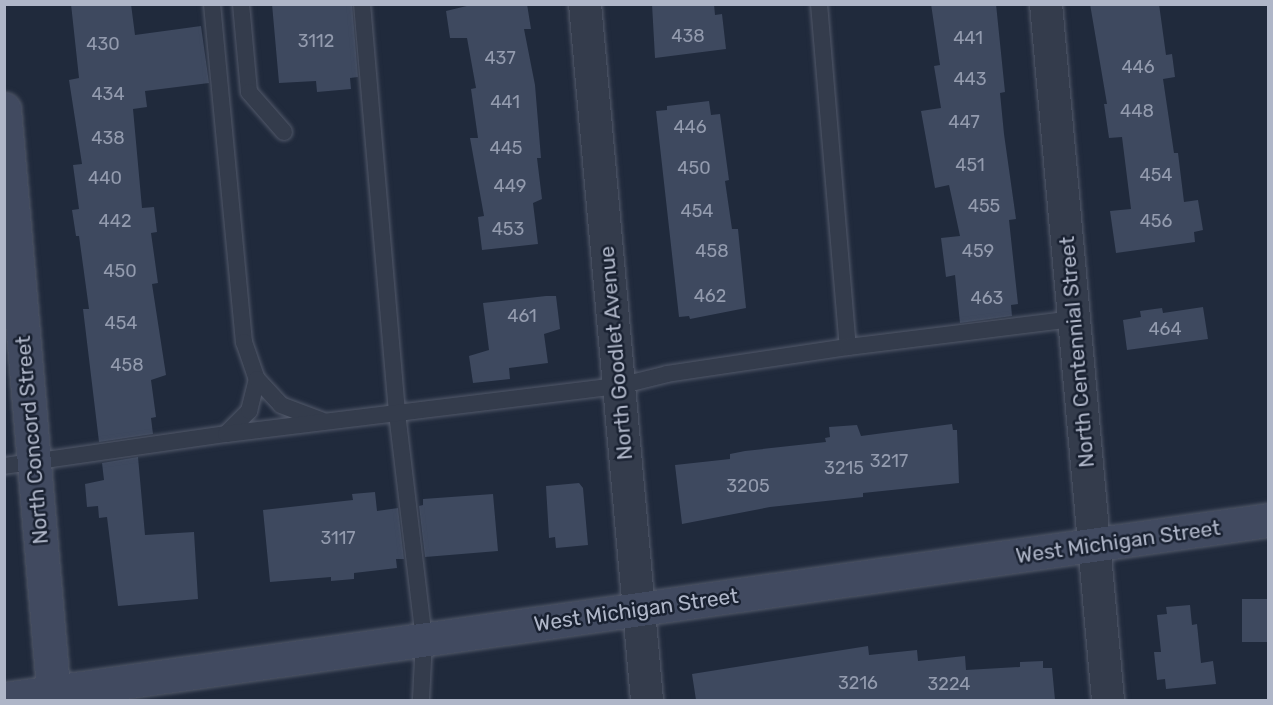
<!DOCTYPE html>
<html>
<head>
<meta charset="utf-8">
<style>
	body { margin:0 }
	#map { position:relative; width:1273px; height:705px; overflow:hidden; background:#202a3c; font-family:Rubik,sans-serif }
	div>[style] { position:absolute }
	.building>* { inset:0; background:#3e495f; transform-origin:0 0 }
	.roads { filter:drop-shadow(0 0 2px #52596a) drop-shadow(0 0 2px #52596a) }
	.service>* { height:16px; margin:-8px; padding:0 8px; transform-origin:8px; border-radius:8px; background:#343c4c }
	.minor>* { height:32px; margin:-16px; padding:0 16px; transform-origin:16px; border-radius:16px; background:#343c4c }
	.secondary>* { height:33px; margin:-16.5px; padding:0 16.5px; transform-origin:16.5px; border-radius:16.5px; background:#414a60 }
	span { translate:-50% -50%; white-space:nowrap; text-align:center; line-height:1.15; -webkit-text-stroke:5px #192131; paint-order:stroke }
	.number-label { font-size:18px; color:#939bae }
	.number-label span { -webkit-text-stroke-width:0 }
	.street-label { font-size:21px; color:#afb6c8 }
	.frame { position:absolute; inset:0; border:6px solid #afb6c8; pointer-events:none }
</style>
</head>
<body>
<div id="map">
	<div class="building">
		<div style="clip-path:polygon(71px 4px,131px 4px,135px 35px,201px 26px,209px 83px,145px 91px,147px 107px,133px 109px,142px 208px,154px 207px,157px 232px,151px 233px,158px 283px,152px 284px,166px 375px,151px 380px,156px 417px,151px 418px,153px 434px,99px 442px,83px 309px,89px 309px,79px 236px,76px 236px,72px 210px,79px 209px,73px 165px,82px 164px,69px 80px,79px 78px)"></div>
		<div style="clip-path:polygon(272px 4px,352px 4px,358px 77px,350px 78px,351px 89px,317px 92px,316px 81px,279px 83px)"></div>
		<div style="clip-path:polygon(475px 4px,527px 4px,531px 29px,524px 29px,535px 85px,541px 158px,537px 158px,542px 199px,533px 203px,538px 244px,482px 250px,478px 217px,484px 216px,470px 138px,478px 138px,471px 89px,476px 88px,467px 38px,450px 38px,446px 11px)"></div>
		<div style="clip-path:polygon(652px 4px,714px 4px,715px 15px,722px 14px,726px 49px,655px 58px)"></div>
		<div style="clip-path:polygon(931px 4px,996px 4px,1005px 92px,1000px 93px,1004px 134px,1016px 219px,1009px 220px,1018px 304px,1011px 305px,1012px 316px,960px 323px,955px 275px,946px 277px,941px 238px,960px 236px,949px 185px,935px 188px,921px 111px,941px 108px,934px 66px,940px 65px)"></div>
		<div style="clip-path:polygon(1090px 4px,1159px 4px,1166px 55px,1172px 54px,1175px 77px,1163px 79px,1174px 153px,1178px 153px,1184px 202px,1198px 200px,1203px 230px,1194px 232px,1195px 242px,1116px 253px,1110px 211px,1131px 209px,1122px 137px,1109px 138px,1104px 104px,1107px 104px)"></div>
		<div style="clip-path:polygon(709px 101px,711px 115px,720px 114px,729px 180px,725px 181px,732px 229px,738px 229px,746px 308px,690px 319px,689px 316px,679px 317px,656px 111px,667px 110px,667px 106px)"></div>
		<div style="clip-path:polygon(546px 296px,556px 296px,560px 329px,544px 334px,548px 363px,509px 368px,510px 379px,473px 383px,469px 356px,489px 350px,483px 303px)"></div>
		<div style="clip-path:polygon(1203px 307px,1208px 339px,1127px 350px,1123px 320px,1141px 317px,1140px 311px,1162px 308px,1163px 313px)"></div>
		<div style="clip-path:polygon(952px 424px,953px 430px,957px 430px,959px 483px,863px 493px,863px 497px,770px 507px,682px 524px,675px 465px,730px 459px,730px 454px,745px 451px,826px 442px,825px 438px,830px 437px,829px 427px,857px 425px,861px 436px)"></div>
		<div style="clip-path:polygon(138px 457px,145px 535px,194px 532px,198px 599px,118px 606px,107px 517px,99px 518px,98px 506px,87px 507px,85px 484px,104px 480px,102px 463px)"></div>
		<div style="clip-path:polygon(579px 483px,583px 488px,588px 545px,556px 548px,555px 537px,549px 538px,546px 486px)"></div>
		<div style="clip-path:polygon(375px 492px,377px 511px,398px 508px,404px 559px,396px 559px,397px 568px,354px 573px,354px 579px,331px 581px,331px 577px,270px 582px,263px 510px,353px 500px,352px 494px)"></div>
		<div style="clip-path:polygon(493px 494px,498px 551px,425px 557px,419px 506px,423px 505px,423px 499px)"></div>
		<div style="left:1269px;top:599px;width:43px;height:27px;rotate:90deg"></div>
		<div style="clip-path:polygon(1190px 605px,1192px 625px,1197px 624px,1201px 663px,1213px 661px,1216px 684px,1166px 689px,1165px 679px,1157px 680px,1154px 652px,1161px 652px,1157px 615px,1167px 614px,1166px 607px)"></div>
		<div style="clip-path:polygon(868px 646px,869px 655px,917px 650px,918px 661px,965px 656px,966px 670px,1020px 667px,1020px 662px,1043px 661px,1043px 668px,1052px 668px,1055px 700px,696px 700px,692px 674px)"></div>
	</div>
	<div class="roads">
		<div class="service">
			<div style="left:212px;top:4px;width:340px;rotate:84.6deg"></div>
			<div style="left:244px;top:342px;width:39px;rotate:71deg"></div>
			<div style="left:241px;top:4px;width:88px;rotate:84.8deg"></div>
			<div style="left:249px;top:92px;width:53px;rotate:48.8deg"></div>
			<div style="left:362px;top:4px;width:410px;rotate:85.1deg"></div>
			<div style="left:397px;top:413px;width:229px;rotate:83.2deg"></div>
			<div style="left:424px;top:640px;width:60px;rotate:92.9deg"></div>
			<div style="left:819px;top:4px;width:344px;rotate:85.2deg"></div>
			<div style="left:226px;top:434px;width:33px;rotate:-45deg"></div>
			<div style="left:249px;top:411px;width:33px;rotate:-76deg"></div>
			<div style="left:257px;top:379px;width:35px;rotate:47deg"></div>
			<div style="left:281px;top:405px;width:43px;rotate:20.6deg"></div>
			<div style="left:4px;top:466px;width:224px;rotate:-8.2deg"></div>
			<div style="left:226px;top:434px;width:396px;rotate:-7deg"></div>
			<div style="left:619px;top:386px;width:49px;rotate:-14deg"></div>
			<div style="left:667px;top:374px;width:183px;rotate:-8.5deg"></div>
			<div style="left:848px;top:347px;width:228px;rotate:-7.1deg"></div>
		</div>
		<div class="minor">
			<div style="left:585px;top:4px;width:699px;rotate:84.91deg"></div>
			<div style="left:1046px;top:4px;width:699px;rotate:84.91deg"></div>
		</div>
		<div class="secondary">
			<div style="left:4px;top:109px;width:593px;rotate:85.16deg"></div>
			<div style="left:4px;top:699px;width:1277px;rotate:-8.06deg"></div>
		</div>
	</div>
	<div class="number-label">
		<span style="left:688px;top:36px">438</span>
		<span style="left:968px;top:38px">441</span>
		<span style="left:316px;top:41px">3112</span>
		<span style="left:103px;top:44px">430</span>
		<span style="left:500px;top:58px">437</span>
		<span style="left:1138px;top:67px">446</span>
		<span style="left:970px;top:79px">443</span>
		<span style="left:108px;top:94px">434</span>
		<span style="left:505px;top:102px">441</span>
		<span style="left:1137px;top:111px">448</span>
		<span style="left:964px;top:122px">447</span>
		<span style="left:690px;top:127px">446</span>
		<span style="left:108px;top:138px">438</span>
		<span style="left:506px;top:148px">445</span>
		<span style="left:970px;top:165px">451</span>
		<span style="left:694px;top:168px">450</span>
		<span style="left:1156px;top:175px">454</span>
		<span style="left:105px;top:178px">440</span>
		<span style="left:510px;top:186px">449</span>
		<span style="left:984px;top:206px">455</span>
		<span style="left:697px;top:211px">454</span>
		<span style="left:115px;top:221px">442</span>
		<span style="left:1156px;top:221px">456</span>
		<span style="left:508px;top:229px">453</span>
		<span style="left:712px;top:251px">458</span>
		<span style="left:978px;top:251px">459</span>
		<span style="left:120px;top:271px">450</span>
		<span style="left:710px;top:296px">462</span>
		<span style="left:987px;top:298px">463</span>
		<span style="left:522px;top:316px">461</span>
		<span style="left:121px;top:323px">454</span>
		<span style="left:1165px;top:329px">464</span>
		<span style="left:127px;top:365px">458</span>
		<span style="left:889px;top:461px">3217</span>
		<span style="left:844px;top:468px">3215</span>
		<span style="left:748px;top:486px">3205</span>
		<span style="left:338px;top:538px">3117</span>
		<span style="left:858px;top:683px">3216</span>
		<span style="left:949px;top:684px">3224</span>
	</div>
	<div class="street-label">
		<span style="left:1077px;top:352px;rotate:-95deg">North Centennial Street</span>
		<span style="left:616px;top:353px;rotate:-95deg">North Goodlet Avenue</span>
		<span style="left:32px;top:440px;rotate:-95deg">North Concord Street</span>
		<span style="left:1118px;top:542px;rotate:-8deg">West Michigan Street</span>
		<span style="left:636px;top:610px;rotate:-8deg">West Michigan Street</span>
	</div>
	<div class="frame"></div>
</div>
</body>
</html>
